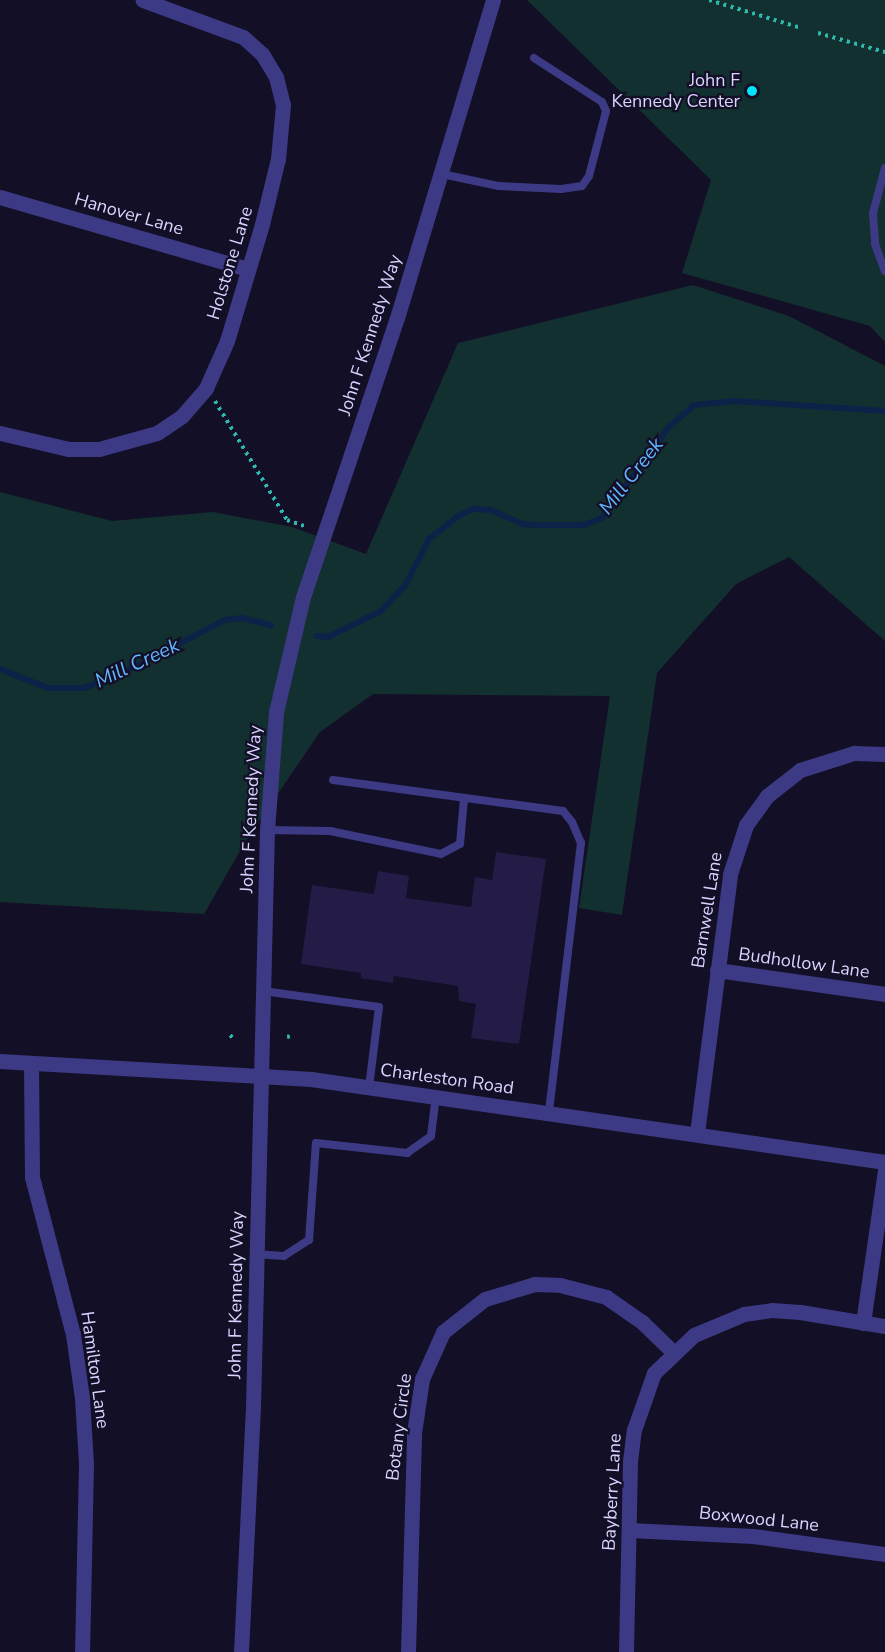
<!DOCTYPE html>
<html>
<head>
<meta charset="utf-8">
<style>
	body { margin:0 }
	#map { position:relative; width:885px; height:1652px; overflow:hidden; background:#130f26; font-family:"Nunito Sans",sans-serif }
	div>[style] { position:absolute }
	.green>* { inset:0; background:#12302f }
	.stream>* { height:6px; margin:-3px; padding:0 3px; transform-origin:3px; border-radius:3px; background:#0c2248 }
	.building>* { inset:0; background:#241b47 }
	.path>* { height:4px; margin-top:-2px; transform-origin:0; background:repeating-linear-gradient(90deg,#2fb8b0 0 3px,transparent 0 7.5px) }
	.service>* { height:8px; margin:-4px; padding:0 4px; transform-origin:4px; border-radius:4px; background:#3d3a85 }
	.minor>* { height:15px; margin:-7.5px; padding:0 7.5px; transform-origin:7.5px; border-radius:7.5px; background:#3d3a85 }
	.tertiary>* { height:15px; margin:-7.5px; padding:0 7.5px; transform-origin:7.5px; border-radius:7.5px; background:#3d3a85 }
	.dots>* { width:16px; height:16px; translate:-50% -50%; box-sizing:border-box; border:3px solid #130f26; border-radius:50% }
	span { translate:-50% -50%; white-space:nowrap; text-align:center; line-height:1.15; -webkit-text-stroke:4.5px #130f26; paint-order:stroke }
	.poi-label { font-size:18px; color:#d9d4ff }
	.right { translate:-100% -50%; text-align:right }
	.street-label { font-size:18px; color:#d9d4ff }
	.water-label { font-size:20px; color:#62b6ff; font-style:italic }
</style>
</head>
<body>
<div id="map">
	<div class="green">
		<div style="clip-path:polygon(527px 0,885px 0,885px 342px,870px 326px,682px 273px,711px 180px)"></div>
		<div style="clip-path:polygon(693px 285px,789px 316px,885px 366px,885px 641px,789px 557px,736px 584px,657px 673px,622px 915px,579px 908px,610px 696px,373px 694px,320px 732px,245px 842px,204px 914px,0 902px,0 492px,112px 521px,213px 512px,292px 527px,366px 554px,458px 343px)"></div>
	</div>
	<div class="stream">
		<div style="left:317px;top:636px;width:11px;rotate:5deg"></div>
		<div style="left:328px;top:637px;width:59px;rotate:-26.1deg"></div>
		<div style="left:381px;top:611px;width:37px;rotate:-47deg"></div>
		<div style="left:406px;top:584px;width:51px;rotate:-62.9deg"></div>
		<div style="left:429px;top:539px;width:37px;rotate:-38deg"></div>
		<div style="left:458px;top:516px;width:17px;rotate:-25deg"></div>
		<div style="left:473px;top:509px;width:18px;rotate:3deg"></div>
		<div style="left:491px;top:510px;width:35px;rotate:24deg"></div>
		<div style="left:523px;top:524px;width:13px;rotate:4deg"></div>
		<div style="left:536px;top:525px;width:48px"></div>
		<div style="left:584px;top:525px;width:19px;rotate:-21deg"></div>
		<div style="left:602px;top:518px;width:113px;rotate:-53.6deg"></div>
		<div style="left:669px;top:427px;width:33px;rotate:-41deg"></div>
		<div style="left:694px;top:405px;width:41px;rotate:-5.6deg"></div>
		<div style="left:735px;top:401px;width:150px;rotate:3.8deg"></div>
		<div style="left:0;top:669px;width:52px;rotate:21.6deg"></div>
		<div style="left:48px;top:688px;width:36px"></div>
		<div style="left:84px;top:688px;width:42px;rotate:-21deg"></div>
		<div style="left:123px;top:673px;width:115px;rotate:-27.5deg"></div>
		<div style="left:225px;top:620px;width:17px;rotate:-7deg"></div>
		<div style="left:242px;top:618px;width:30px;rotate:14deg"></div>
	</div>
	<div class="building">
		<div style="clip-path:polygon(496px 852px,546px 859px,519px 1044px,471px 1038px,476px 1004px,459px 1001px,458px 986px,394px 976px,393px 983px,361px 978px,361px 973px,301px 964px,312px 885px,374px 894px,378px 871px,409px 876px,406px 898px,471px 907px,475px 877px,492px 880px)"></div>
	</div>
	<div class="path">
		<div style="left:709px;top:0;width:96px;rotate:16.9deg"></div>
		<div style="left:818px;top:33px;width:70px;rotate:15.8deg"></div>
		<div style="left:215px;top:401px;width:139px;rotate:58.8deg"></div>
		<div style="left:287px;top:520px;width:18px;rotate:19deg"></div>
		<div style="left:230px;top:1035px;width:4px;rotate:45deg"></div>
		<div style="left:287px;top:1037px;width:3px;rotate:-18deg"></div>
	</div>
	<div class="service">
		<div style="left:885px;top:168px;width:47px;rotate:104.9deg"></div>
		<div style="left:873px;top:213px;width:31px;rotate:86deg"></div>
		<div style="left:875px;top:244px;width:29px;rotate:70deg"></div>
		<div style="left:442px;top:174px;width:57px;rotate:12.1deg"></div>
		<div style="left:498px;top:186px;width:63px;rotate:2.7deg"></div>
		<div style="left:561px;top:189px;width:21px;rotate:-8deg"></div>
		<div style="left:582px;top:186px;width:12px;rotate:-55deg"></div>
		<div style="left:589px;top:176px;width:67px;rotate:-75.3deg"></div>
		<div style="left:606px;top:111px;width:10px;rotate:-114deg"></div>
		<div style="left:602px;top:102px;width:81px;rotate:-147.1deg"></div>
		<div style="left:333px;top:780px;width:232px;rotate:7.7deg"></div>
		<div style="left:563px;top:811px;width:14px;rotate:51deg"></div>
		<div style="left:572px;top:822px;width:23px;rotate:67deg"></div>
		<div style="left:581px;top:843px;width:271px;rotate:96.8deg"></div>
		<div style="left:267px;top:830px;width:63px;rotate:0.9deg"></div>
		<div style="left:330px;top:831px;width:113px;rotate:11.7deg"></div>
		<div style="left:441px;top:854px;width:21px;rotate:-28deg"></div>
		<div style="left:460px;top:844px;width:46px;rotate:-85deg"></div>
		<div style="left:263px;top:991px;width:117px;rotate:7.9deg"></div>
		<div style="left:379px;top:1007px;width:81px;rotate:97.1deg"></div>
		<div style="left:255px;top:1254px;width:29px;rotate:4deg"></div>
		<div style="left:284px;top:1256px;width:30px;rotate:-33deg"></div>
		<div style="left:309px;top:1240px;width:97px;rotate:-85.9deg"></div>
		<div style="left:316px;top:1143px;width:92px;rotate:6.3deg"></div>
		<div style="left:407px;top:1153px;width:29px;rotate:-35deg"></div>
		<div style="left:431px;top:1136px;width:39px;rotate:-83deg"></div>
	</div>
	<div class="minor">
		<div style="left:0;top:197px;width:258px;rotate:16.2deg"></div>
		<div style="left:0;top:433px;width:71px;rotate:13.1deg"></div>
		<div style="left:69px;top:449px;width:30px"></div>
		<div style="left:99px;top:449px;width:60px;rotate:-15.4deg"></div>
		<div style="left:157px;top:433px;width:30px;rotate:-34deg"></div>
		<div style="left:182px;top:416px;width:37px;rotate:-49deg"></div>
		<div style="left:206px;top:388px;width:51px;rotate:-65.9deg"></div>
		<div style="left:227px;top:341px;width:122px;rotate:-73.3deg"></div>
		<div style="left:262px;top:224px;width:67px;rotate:-76.2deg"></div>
		<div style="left:278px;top:159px;width:54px;rotate:-84.7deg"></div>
		<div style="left:283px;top:105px;width:29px;rotate:-104deg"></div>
		<div style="left:276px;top:77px;width:27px;rotate:-121deg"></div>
		<div style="left:262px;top:54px;width:25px;rotate:-138deg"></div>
		<div style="left:243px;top:37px;width:107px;rotate:-159.7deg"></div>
		<div style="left:717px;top:970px;width:170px;rotate:8.1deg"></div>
		<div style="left:31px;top:1063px;width:114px;rotate:89.5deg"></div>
		<div style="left:32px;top:1177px;width:162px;rotate:75.4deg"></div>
		<div style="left:73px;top:1334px;width:65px;rotate:82deg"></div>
		<div style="left:82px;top:1398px;width:66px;rotate:86.5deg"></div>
		<div style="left:86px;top:1464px;width:188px;rotate:91.2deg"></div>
		<div style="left:697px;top:1133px;width:261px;rotate:-82.7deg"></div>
		<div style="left:730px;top:874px;width:52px;rotate:-71.9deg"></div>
		<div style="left:746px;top:825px;width:36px;rotate:-54deg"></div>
		<div style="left:767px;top:796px;width:42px;rotate:-38.2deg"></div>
		<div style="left:800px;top:770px;width:57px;rotate:-17.5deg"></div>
		<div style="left:854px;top:753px;width:31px;rotate:2deg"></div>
		<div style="left:863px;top:1323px;width:155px;rotate:-81.8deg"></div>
		<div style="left:629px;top:1530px;width:124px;rotate:2.8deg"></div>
		<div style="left:753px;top:1536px;width:133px;rotate:7.8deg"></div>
		<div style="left:408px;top:1652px;width:219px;rotate:-88.4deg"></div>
		<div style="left:414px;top:1433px;width:55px;rotate:-81.6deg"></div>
		<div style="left:422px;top:1379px;width:51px;rotate:-65.9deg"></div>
		<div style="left:443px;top:1332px;width:53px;rotate:-38.2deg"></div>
		<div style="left:485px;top:1299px;width:52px;rotate:-16.7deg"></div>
		<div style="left:535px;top:1284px;width:25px;rotate:2deg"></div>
		<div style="left:560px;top:1285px;width:48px;rotate:14.6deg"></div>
		<div style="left:606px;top:1297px;width:44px;rotate:34.8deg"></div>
		<div style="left:642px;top:1322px;width:43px;rotate:44.1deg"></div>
		<div style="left:626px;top:1652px;width:191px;rotate:-88.8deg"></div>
		<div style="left:630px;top:1461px;width:31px;rotate:-83deg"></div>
		<div style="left:634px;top:1430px;width:60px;rotate:-70.7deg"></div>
		<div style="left:654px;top:1373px;width:55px;rotate:-43.5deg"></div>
		<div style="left:694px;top:1335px;width:54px;rotate:-22.8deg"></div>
		<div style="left:744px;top:1314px;width:28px;rotate:-8deg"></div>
		<div style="left:772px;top:1310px;width:28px;rotate:4deg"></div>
		<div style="left:800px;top:1312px;width:86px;rotate:9.4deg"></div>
	</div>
	<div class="tertiary">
		<div style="left:0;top:1061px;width:312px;rotate:3.3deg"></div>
		<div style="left:311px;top:1079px;width:580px;rotate:8.23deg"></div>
		<div style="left:241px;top:1652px;width:245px;rotate:-87.2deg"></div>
		<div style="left:253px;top:1407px;width:577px;rotate:-88.61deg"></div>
		<div style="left:267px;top:830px;width:118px;rotate:-85.6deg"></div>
		<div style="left:276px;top:712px;width:118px;rotate:-76.8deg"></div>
		<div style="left:303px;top:597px;width:294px;rotate:-71.4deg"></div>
		<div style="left:397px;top:318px;width:332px;rotate:-73.2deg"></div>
	</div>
	<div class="dots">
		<div style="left:752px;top:91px;background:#00e5ff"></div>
	</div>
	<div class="poi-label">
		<span class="right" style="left:740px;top:91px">John F<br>Kennedy Center</span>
	</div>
	<div class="street-label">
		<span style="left:129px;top:214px;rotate:16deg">Hanover Lane</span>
		<span style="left:230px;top:263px;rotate:-73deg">Holstone Lane</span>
		<span style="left:370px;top:335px;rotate:-72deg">John F Kennedy Way</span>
		<span style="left:251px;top:809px;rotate:-87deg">John F Kennedy Way</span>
		<span style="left:707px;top:910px;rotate:-81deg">Barnwell Lane</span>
		<span style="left:804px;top:963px;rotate:8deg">Budhollow Lane</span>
		<span style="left:447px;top:1079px;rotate:8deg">Charleston Road</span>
		<span style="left:236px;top:1295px;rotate:-89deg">John F Kennedy Way</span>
		<span style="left:95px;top:1370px;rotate:82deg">Hamilton Lane</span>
		<span style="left:399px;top:1427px;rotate:-83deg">Botany Circle</span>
		<span style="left:612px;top:1492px;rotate:-87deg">Bayberry Lane</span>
		<span style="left:759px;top:1519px;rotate:6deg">Boxwood Lane</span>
	</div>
	<div class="water-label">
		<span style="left:631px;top:476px;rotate:-52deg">Mill Creek</span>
		<span style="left:137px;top:663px;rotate:-25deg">Mill Creek</span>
	</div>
</div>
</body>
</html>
